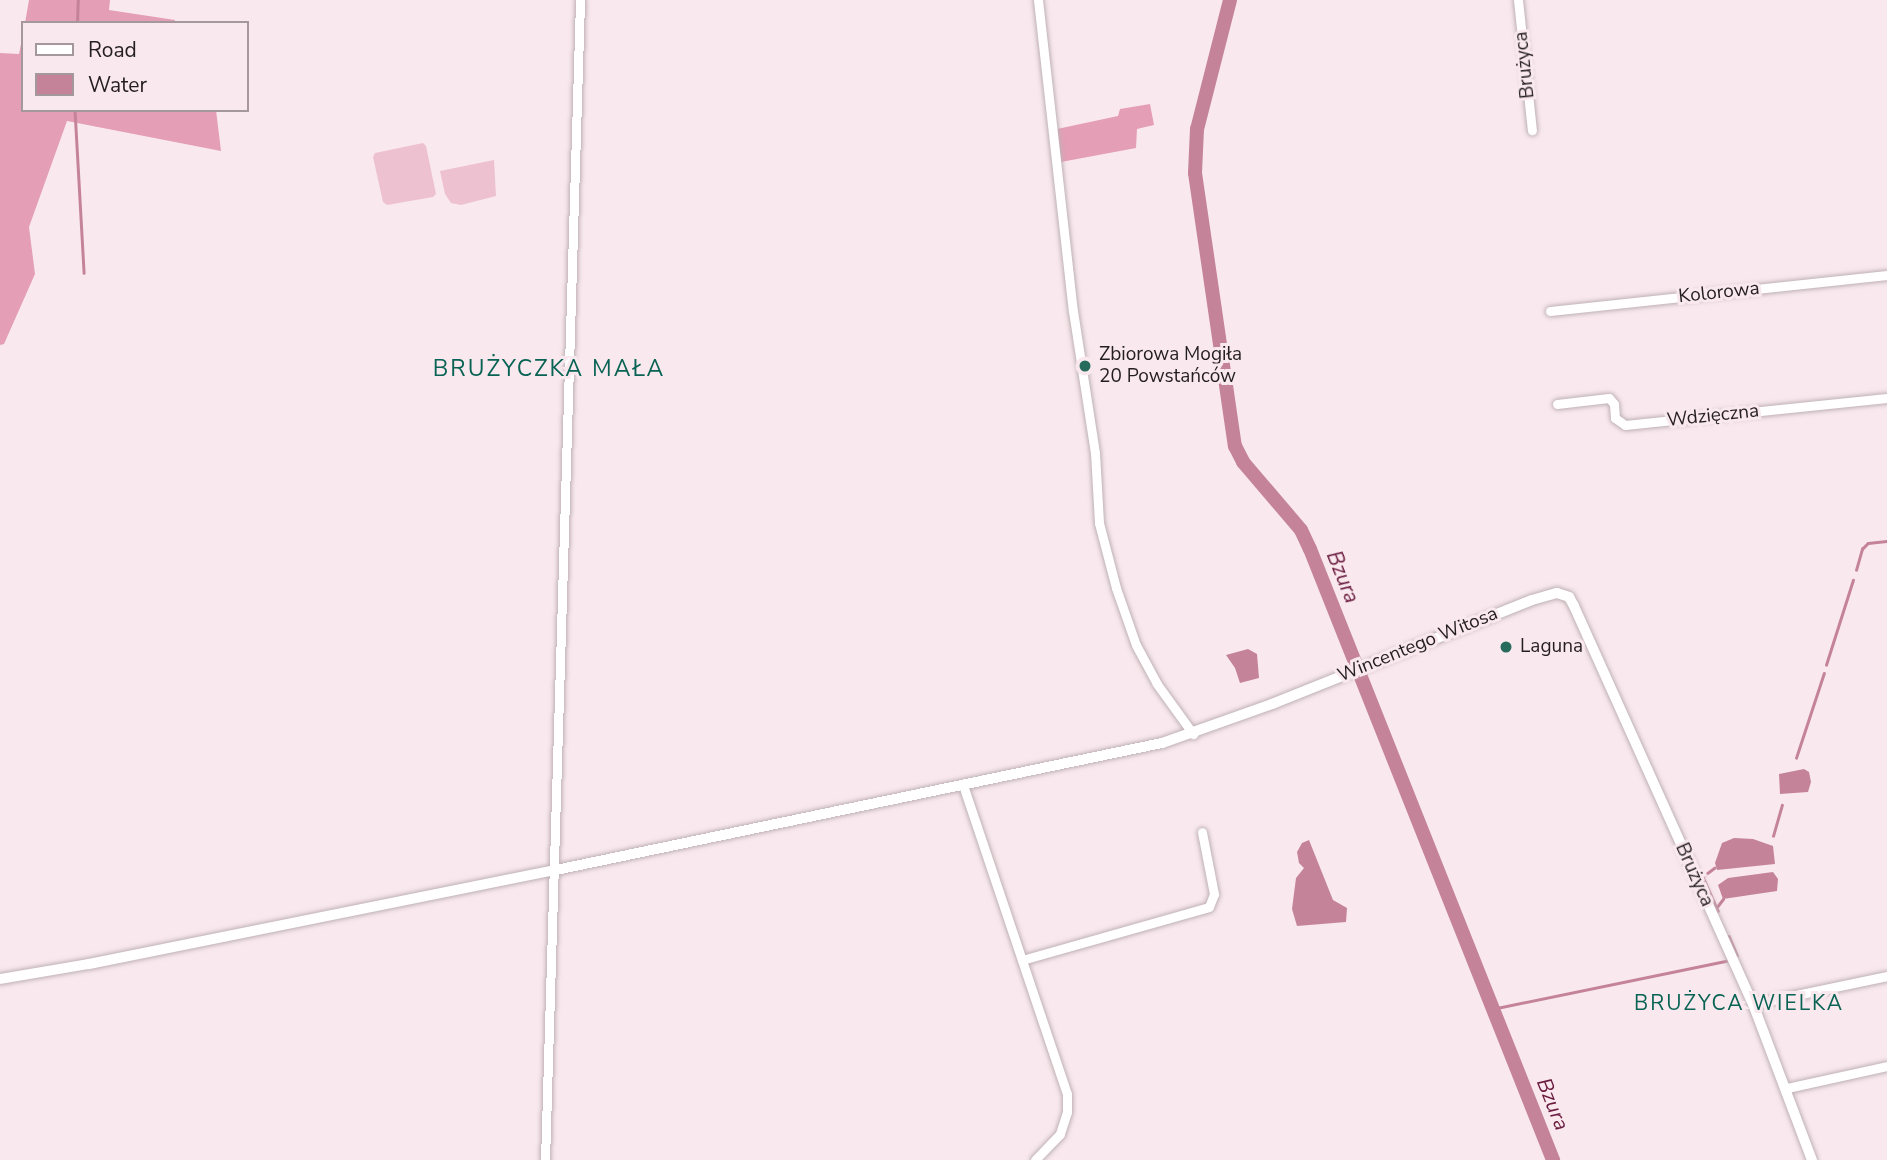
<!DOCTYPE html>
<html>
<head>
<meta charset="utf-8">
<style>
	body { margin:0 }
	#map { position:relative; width:1887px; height:1160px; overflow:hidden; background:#f9e9ee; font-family:"Nunito Sans",sans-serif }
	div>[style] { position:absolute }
	.green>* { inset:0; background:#edc1cf }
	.forest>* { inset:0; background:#e49eb6 }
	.water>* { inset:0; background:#c5839a }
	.stream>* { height:2.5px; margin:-1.25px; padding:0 1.25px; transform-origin:1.25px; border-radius:1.25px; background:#c5839a }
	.river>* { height:14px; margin:-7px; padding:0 7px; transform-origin:7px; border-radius:7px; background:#c5839a }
	.roads { filter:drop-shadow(0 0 2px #bfb1b5) drop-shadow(0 0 2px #bfb1b5) }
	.minor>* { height:9px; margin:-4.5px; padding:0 4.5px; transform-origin:4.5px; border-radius:4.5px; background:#fff }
	.tertiary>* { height:10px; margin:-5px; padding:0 5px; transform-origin:5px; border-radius:5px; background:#fff }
	.dots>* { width:19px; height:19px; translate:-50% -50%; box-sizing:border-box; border:4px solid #f9e9ee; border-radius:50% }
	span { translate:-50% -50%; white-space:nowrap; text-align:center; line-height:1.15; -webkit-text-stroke:6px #f9e9ee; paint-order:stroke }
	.street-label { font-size:19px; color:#241e20 }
	.poi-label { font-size:19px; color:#241e20 }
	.left { translate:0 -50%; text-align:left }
	.water-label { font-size:21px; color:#6a1a3e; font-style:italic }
	.neighbourhood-label { font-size:21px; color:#096354; letter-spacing:2px }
	.quarter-label { font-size:23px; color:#096354; letter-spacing:2px }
	.legend { position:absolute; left:21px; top:21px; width:228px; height:91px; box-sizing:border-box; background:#f9e9ee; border:2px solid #a4989c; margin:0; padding:9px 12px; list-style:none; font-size:21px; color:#241e20 }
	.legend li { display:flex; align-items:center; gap:14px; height:35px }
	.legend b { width:35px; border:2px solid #a4989c }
</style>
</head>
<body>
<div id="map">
	<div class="green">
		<div style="clip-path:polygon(423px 143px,426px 146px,436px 194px,433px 197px,387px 205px,383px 202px,373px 157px,375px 153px)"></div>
		<div style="clip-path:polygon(494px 160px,496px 196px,461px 205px,451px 203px,445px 194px,440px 171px)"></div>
	</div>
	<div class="forest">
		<div style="clip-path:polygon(29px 0,110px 0,109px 10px,175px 20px,174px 23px,25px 23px)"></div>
		<div style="clip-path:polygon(23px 34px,23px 110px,216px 110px,221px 151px,67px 121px,29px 227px,35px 274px,4px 344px,0 345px,0 53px,19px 54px)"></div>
		<div style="clip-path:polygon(1150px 104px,1154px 125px,1137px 129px,1136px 148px,1061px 162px,1057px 129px,1118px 116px,1120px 109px)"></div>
	</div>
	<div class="water">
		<div style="clip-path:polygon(1248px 649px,1257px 654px,1259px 678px,1240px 683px,1235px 668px,1226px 655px)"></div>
		<div style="clip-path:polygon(1804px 769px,1809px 772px,1811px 782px,1808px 792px,1780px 794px,1779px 774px)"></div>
		<div style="clip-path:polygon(1734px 838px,1753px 839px,1773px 846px,1775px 864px,1717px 870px,1715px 863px,1722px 843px)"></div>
		<div style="clip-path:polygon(1309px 840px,1333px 900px,1347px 908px,1346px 922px,1297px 926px,1292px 909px,1296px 878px,1304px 868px,1299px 863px,1297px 852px,1302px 843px)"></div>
		<div style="clip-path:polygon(1773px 872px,1778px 879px,1777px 891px,1723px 899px,1718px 885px,1728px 878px)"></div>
	</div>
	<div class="stream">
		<div style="left:77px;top:23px;width:23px;rotate:-88deg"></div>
		<div style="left:75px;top:110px;width:163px;rotate:86.8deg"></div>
		<div style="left:1856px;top:570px;width:22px;rotate:-74deg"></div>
		<div style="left:1862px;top:549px;width:8px;rotate:-45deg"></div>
		<div style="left:1868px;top:543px;width:19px;rotate:-6deg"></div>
		<div style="left:1826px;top:665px;width:89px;rotate:-72.4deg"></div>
		<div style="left:1796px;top:758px;width:89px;rotate:-71.8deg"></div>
		<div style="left:1773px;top:836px;width:32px;rotate:-74deg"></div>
		<div style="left:1715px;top:868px;width:15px;rotate:143deg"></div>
		<div style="left:1703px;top:877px;width:37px;rotate:66deg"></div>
		<div style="left:1717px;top:907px;width:10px;rotate:-53deg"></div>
		<div style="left:1729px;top:936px;width:21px;rotate:67deg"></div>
		<div style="left:1492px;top:1009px;width:239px;rotate:-11.6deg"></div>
	</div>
	<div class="river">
		<div style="left:1230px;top:0;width:133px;rotate:104.3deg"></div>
		<div style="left:1197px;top:129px;width:44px;rotate:92.6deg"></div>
		<div style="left:1195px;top:173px;width:276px;rotate:81.7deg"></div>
		<div style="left:1235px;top:446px;width:18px;rotate:63deg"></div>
		<div style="left:1243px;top:462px;width:89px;rotate:49.5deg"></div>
		<div style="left:1301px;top:530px;width:21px;rotate:65deg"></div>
		<div style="left:1310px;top:549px;width:658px;rotate:68.31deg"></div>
	</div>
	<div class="roads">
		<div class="minor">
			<div style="left:1038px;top:0;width:313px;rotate:83.6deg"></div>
			<div style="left:1073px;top:311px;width:144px;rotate:81.2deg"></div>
			<div style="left:1095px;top:453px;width:70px;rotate:86.7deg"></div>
			<div style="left:1099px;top:523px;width:67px;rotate:75.3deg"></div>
			<div style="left:1116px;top:588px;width:60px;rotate:70.7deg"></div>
			<div style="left:1136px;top:645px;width:44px;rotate:61.7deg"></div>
			<div style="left:1157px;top:684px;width:62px;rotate:54.2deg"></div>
			<div style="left:1518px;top:0;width:131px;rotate:83.9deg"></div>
			<div style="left:1550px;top:311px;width:339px;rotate:-6.1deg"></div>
			<div style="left:1557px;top:404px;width:52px;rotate:-6.6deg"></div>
			<div style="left:1609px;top:398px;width:8px;rotate:50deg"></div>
			<div style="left:1614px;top:404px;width:14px;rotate:86deg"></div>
			<div style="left:1615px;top:418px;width:12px;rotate:35deg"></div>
			<div style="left:1625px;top:425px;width:263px;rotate:-5.9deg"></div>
			<div style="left:963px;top:785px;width:326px;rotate:71.4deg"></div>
			<div style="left:1067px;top:1094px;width:18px;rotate:90deg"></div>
			<div style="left:1067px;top:1112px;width:23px;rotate:108deg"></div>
			<div style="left:1060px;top:1134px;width:36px;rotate:134deg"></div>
			<div style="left:1022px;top:960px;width:194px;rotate:-15.8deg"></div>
			<div style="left:1209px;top:907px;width:14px;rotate:-69deg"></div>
			<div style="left:1214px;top:894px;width:63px;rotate:-101deg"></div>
			<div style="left:1753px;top:1004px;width:137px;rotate:-11.8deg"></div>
			<div style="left:1787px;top:1088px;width:102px;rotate:-12.4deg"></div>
			<div style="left:545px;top:1160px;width:1161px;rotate:-88.27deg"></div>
		</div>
		<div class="tertiary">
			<div style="left:0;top:979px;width:90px;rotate:-9.6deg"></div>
			<div style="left:89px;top:964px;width:476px;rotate:-11.4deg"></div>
			<div style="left:556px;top:870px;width:619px;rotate:-11.84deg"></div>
			<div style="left:1162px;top:743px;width:117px;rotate:-19.5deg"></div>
			<div style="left:1272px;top:704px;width:280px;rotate:-21.8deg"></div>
			<div style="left:1532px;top:600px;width:26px;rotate:-16deg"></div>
			<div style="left:1557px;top:593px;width:13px;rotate:18deg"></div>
			<div style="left:1569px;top:597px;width:10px;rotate:61deg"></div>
			<div style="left:1574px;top:606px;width:436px;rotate:65.8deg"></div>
			<div style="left:1753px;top:1004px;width:167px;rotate:69.3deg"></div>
		</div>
	</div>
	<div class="dots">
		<div style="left:1085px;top:366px;background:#276b5d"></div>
		<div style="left:1506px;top:647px;background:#276b5d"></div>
	</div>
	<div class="street-label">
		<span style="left:1525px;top:65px;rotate:-96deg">Brużyca</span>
		<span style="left:1719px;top:293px;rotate:-6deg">Kolorowa</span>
		<span style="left:1713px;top:416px;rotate:-6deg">Wdzięczna</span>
		<span style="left:1418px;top:645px;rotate:-22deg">Wincentego Witosa</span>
		<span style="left:1694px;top:875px;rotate:66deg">Brużyca</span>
	</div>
	<div class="poi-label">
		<span class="left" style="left:1099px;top:366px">Zbiorowa Mogiła<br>20 Powstańców</span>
		<span class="left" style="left:1520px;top:647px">Laguna</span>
	</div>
	<div class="water-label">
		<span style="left:1343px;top:577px;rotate:68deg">Bzura</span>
		<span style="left:1553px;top:1104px;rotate:68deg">Bzura</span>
	</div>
	<div class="neighbourhood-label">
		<span style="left:1739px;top:1003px">BRUŻYCA WIELKA</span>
	</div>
	<div class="quarter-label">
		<span style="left:549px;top:369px">BRUŻYCZKA MAŁA</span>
	</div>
	<ul class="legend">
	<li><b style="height:9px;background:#fff"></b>Road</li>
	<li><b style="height:19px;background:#c5839a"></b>Water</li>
	</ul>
</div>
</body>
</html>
